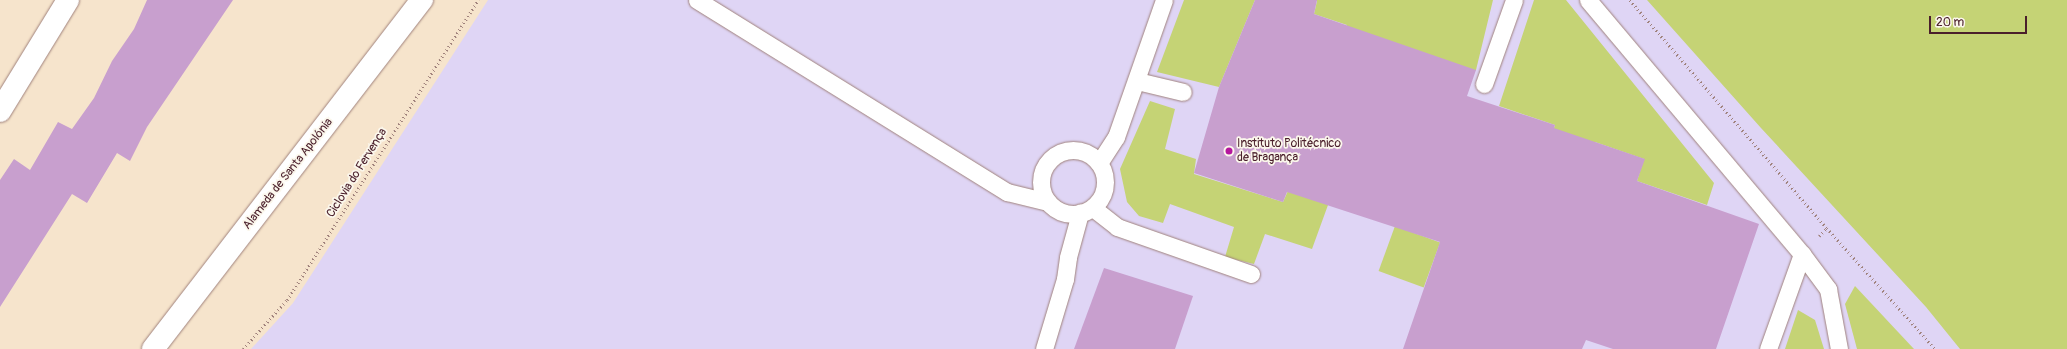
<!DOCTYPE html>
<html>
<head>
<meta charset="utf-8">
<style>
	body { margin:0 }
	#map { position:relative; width:2067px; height:349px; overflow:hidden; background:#f6e4cc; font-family:Pangolin,sans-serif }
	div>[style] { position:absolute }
	.built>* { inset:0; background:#dfd5f5 }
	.green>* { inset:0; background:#c5d375; transform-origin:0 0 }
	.building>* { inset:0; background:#c89fce }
	.path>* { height:2.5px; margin-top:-1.25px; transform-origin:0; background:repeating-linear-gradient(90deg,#a0827c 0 1px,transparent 0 4px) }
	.roads { filter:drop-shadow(0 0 1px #a0827c) drop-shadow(0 0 1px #a0827c) }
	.lane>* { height:17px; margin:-8.5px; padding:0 8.5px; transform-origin:8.5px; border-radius:8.5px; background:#fff }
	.lane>.ring { margin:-8.5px; padding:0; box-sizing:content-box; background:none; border:17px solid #fff; border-radius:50% }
	.street>* { height:22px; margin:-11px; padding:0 11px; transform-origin:11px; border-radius:11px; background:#fff }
	.secondary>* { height:22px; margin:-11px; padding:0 11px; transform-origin:11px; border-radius:11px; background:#fff }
	.dots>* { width:11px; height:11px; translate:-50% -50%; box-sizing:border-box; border:2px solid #fbf7ec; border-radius:50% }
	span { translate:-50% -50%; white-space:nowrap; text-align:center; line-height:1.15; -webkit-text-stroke:3.5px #fbf7ec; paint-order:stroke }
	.poi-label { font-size:12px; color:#4a1f2b }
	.left { translate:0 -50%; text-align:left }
	.street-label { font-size:12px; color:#4a1f2b }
	.scale { position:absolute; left:1929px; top:16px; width:98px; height:18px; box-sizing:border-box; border:2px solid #4a1f2b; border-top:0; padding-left:5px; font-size:12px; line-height:14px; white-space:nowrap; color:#4a1f2b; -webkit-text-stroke:3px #fbf7ec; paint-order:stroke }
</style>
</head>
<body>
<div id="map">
	<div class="built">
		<div style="clip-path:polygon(488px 0,2067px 0,2067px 349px,251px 349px,293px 303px)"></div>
	</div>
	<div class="green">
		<div style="clip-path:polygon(1184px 0,1255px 0,1219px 87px,1157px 72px)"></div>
		<div style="clip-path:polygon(1314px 0,1493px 0,1476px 70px,1328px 205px,1312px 249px,1265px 234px,1254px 264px,1225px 257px,1234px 227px,1170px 204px,1163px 223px,1139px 216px,1127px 202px,1120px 169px,1150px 101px,1175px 109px,1165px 149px,1196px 159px,1194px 174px,1283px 202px,1291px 184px,1347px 25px,1314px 14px,1317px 1px)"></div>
		<div style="clip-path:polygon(1534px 0,1566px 0,1714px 183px,1707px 205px,1637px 181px,1644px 159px,1595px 142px,1556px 251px,1516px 238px,1555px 125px,1499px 106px)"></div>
		<div style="clip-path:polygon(1647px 0,2067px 0,2067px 349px,1960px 349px,1926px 307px,1761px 128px)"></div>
		<div style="left:1395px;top:226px;width:48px;height:48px;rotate:20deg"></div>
		<div style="clip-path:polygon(1855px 286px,1914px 349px,1857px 349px,1845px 304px)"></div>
		<div style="clip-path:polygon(1798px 310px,1815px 320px,1824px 349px,1785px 349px)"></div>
	</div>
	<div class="building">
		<div style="clip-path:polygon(147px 0,233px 0,147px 127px,130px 161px,117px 153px,87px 203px,72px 194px,0 307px,0 180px,14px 159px,30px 170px,58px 122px,72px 129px,94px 98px,112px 61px,134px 29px)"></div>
		<div style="clip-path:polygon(1255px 0,1317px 0,1314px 14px,1476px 70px,1467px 96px,1555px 125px,1554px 128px,1645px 159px,1637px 181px,1759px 224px,1716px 349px,1613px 349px,1586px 340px,1582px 349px,1403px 349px,1440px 242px,1287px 192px,1283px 202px,1194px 173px,1219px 87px)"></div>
		<div style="clip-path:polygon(1104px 268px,1193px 296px,1175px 349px,1074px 349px)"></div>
	</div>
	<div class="path">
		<div style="left:1630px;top:0;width:301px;rotate:49.2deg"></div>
		<div style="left:1819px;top:236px;width:11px;rotate:-45deg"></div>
		<div style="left:1827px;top:228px;width:162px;rotate:48.2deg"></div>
		<div style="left:243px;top:349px;width:66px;rotate:-48.1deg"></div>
		<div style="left:287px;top:300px;width:356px;rotate:-57.5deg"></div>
	</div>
	<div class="roads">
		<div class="lane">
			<div style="left:697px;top:0;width:365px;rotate:31.8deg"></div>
			<div style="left:1007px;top:192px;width:42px;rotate:13.7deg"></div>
			<div style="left:1588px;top:0;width:332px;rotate:49.9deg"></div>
			<div style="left:1802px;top:254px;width:44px;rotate:53.4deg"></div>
			<div style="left:1828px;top:289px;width:61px;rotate:79.6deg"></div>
			<div style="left:1137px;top:81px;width:47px;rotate:13.4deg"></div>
			<div style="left:1484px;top:84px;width:89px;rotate:-70.3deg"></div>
			<div class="ring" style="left:1041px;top:150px;width:47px;height:47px"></div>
			<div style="left:1099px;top:163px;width:31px;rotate:-57deg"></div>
			<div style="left:1116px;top:137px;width:145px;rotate:-70.7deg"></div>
			<div style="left:1093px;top:208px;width:31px;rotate:38deg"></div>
			<div style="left:1117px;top:227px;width:142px;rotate:19.3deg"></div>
			<div style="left:1044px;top:349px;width:73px;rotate:-73.3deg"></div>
			<div style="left:1065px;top:279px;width:22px;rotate:-82deg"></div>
			<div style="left:1068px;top:257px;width:46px;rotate:-74.7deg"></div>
			<div style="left:1768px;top:349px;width:101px;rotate:-70.3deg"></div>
		</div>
		<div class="street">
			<div style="left:0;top:111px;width:130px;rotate:-58.5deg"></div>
		</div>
		<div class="secondary">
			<div style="left:153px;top:349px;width:441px;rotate:-52.4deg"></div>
		</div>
	</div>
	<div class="dots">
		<div style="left:1229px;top:151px;background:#b5179e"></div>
	</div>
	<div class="poi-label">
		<span class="left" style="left:1237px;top:151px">Instituto Politécnico<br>de Bragança</span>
	</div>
	<div class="street-label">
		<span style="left:357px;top:173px;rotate:-58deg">Ciclovia do Fervença</span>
		<span style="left:288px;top:174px;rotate:-52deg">Alameda de Santa Apolónia</span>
	</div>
	<div class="scale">20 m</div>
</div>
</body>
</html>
